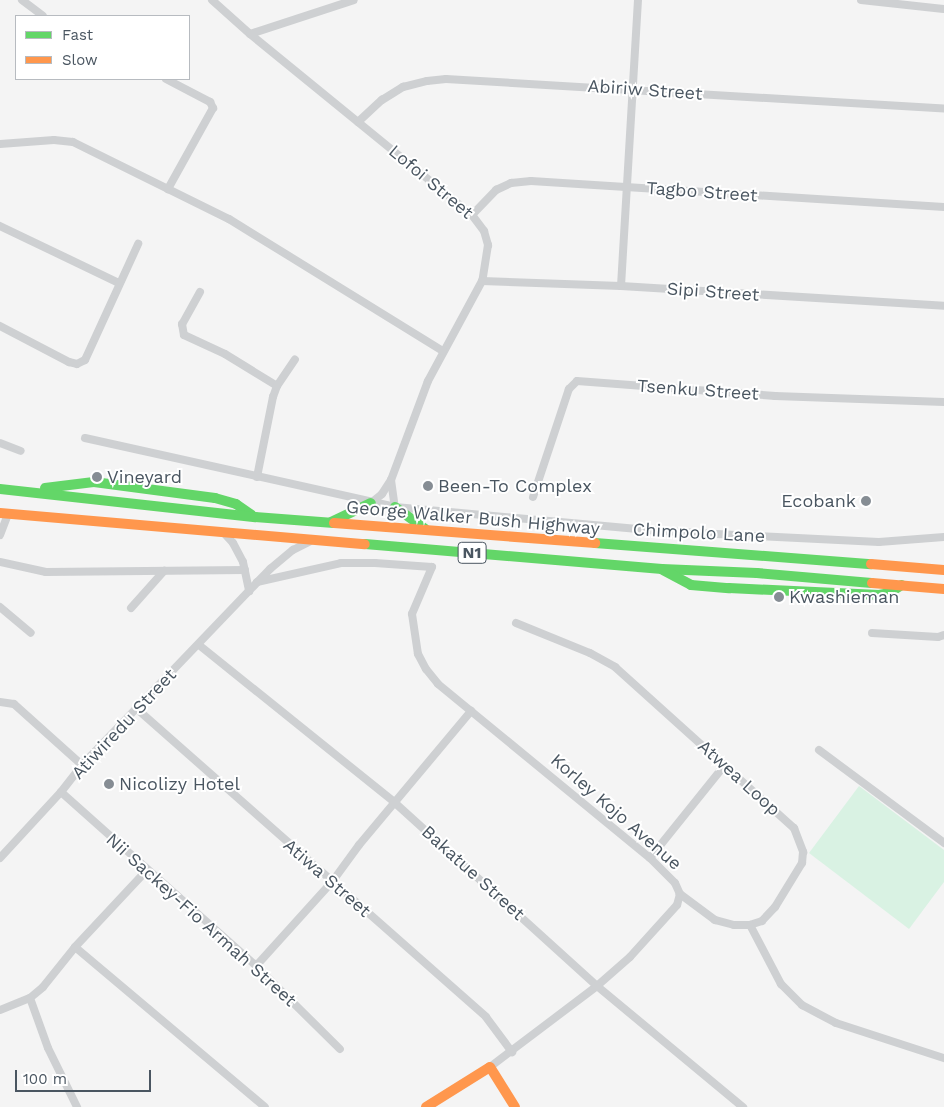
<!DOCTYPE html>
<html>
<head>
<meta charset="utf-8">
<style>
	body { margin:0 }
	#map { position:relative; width:944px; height:1107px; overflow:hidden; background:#f4f4f4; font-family:"Work Sans",sans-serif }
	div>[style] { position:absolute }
	.green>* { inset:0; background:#d9f2e3 }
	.street>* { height:8px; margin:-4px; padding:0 4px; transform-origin:4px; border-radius:4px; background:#ced0d2 }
	.fast>* { height:10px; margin:-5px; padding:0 5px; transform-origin:5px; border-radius:5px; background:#63d668 }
	.slow>* { height:10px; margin:-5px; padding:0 5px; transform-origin:5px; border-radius:5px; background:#ff974d }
	.dots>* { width:14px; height:14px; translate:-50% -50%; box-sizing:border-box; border:2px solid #fff; border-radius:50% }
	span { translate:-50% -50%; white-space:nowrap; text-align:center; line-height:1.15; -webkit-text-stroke:4px #fff; paint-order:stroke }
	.shield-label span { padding:1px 4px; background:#fff; border:1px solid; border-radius:4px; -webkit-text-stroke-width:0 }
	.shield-label { font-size:16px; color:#4a5661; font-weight:700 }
	.street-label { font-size:18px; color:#4a5661 }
	.poi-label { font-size:18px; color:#4a5661 }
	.left { translate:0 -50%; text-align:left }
	.right { translate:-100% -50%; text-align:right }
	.legend { position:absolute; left:15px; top:15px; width:175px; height:65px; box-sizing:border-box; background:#fff; border:1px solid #b7bbc0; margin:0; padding:6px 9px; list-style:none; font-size:15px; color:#4a5661 }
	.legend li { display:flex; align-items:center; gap:10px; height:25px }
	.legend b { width:25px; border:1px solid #b7bbc0 }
	.scale { position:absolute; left:15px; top:1070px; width:136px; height:22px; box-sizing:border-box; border:2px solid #4a5661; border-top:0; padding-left:6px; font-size:15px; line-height:18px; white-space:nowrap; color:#4a5661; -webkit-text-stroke:4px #fff; paint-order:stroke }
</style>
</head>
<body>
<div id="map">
	<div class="green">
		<div style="clip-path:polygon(859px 786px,944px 850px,944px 882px,909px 929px,809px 853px)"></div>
	</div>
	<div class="street">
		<div style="left:22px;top:0;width:26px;rotate:37deg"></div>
		<div style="left:212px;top:0;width:51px;rotate:41.8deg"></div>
		<div style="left:250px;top:34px;width:286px;rotate:39.2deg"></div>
		<div style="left:472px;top:215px;width:20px;rotate:53deg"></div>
		<div style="left:484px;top:231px;width:15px;rotate:74deg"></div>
		<div style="left:488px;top:245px;width:36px;rotate:99deg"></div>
		<div style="left:482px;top:281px;width:114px;rotate:118.4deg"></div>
		<div style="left:428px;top:381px;width:106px;rotate:110.5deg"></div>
		<div style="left:391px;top:480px;width:17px;rotate:123deg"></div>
		<div style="left:382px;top:494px;width:14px;rotate:141deg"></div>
		<div style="left:861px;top:0;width:83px;rotate:6.2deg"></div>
		<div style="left:250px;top:34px;width:109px;rotate:-18.1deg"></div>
		<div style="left:166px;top:79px;width:50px;rotate:27.6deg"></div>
		<div style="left:210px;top:102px;width:7px;rotate:63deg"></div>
		<div style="left:213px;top:108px;width:93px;rotate:119.1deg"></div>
		<div style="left:358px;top:122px;width:33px;rotate:-43deg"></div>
		<div style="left:382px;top:100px;width:25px;rotate:-32deg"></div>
		<div style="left:403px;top:87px;width:25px;rotate:-14deg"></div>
		<div style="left:427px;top:81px;width:19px;rotate:-6deg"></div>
		<div style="left:446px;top:79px;width:499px;rotate:3.4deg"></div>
		<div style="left:0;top:144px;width:54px;rotate:-4.2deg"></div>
		<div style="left:54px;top:140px;width:19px;rotate:6deg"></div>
		<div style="left:73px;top:142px;width:174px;rotate:26.3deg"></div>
		<div style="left:229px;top:219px;width:251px;rotate:31.7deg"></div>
		<div style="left:472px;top:215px;width:35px;rotate:-46deg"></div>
		<div style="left:496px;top:190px;width:17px;rotate:-25deg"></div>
		<div style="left:511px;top:183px;width:20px;rotate:-6deg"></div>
		<div style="left:531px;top:181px;width:414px;rotate:3.6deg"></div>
		<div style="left:0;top:226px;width:132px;rotate:25.6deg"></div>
		<div style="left:482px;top:281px;width:139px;rotate:2.1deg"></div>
		<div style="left:621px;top:286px;width:324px;rotate:3.5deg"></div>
		<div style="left:621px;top:286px;width:287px;rotate:-86.6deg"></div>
		<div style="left:200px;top:292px;width:37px;rotate:119deg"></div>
		<div style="left:182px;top:324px;width:11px;rotate:80deg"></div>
		<div style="left:184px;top:335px;width:45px;rotate:24.9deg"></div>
		<div style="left:225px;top:354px;width:61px;rotate:31.6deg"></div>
		<div style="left:0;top:326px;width:78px;rotate:27.6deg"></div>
		<div style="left:69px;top:362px;width:8px;rotate:14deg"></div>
		<div style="left:77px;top:364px;width:9px;rotate:-27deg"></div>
		<div style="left:85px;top:360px;width:128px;rotate:-65.4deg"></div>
		<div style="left:85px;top:438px;width:318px;rotate:12.5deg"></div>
		<div style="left:395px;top:507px;width:252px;rotate:5.2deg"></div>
		<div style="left:646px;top:530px;width:89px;rotate:3.2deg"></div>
		<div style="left:735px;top:535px;width:144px;rotate:2.8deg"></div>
		<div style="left:879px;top:542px;width:65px;rotate:-4.4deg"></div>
		<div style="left:0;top:443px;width:22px;rotate:21deg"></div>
		<div style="left:257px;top:477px;width:82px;rotate:-78.7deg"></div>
		<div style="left:273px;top:397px;width:12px;rotate:-70deg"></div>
		<div style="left:277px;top:386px;width:32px;rotate:-56deg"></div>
		<div style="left:391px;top:480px;width:27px;rotate:82deg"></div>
		<div style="left:533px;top:497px;width:114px;rotate:-71.6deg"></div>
		<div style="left:569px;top:389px;width:11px;rotate:-45deg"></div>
		<div style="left:577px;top:381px;width:199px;rotate:4.3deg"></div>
		<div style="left:775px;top:396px;width:169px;rotate:2deg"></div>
		<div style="left:224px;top:533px;width:13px;rotate:48deg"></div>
		<div style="left:233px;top:543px;width:21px;rotate:62deg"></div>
		<div style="left:243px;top:562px;width:30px;rotate:78deg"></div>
		<div style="left:0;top:535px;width:22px;rotate:-69deg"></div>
		<div style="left:0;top:562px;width:47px;rotate:12.3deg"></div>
		<div style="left:46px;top:572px;width:199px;rotate:-0.6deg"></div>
		<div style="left:257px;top:582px;width:86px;rotate:-12.7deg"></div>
		<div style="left:341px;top:563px;width:34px"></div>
		<div style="left:375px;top:563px;width:57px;rotate:4deg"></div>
		<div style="left:432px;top:567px;width:51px;rotate:113.1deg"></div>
		<div style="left:412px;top:614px;width:40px;rotate:81.5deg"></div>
		<div style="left:418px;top:654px;width:17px;rotate:62deg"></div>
		<div style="left:426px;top:669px;width:19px;rotate:51deg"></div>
		<div style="left:438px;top:684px;width:274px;rotate:39.4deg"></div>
		<div style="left:650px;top:858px;width:35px;rotate:45deg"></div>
		<div style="left:675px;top:883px;width:12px;rotate:66deg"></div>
		<div style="left:680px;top:894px;width:11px;rotate:105deg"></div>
		<div style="left:677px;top:905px;width:70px;rotate:132.1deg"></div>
		<div style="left:630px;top:957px;width:44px;rotate:138.7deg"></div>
		<div style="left:597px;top:986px;width:134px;rotate:142.9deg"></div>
		<div style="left:0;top:607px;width:40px;rotate:40deg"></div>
		<div style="left:131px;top:608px;width:50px;rotate:-48.3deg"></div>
		<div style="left:516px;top:623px;width:80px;rotate:22.1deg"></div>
		<div style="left:590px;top:653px;width:29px;rotate:29deg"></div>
		<div style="left:615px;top:667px;width:241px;rotate:42deg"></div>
		<div style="left:794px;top:828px;width:26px;rotate:69deg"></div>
		<div style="left:803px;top:852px;width:11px;rotate:95deg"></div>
		<div style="left:802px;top:863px;width:52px;rotate:121.5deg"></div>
		<div style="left:775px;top:907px;width:19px;rotate:133deg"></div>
		<div style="left:762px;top:921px;width:13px;rotate:162deg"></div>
		<div style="left:750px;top:925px;width:16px;rotate:180deg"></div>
		<div style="left:734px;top:925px;width:20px;rotate:-165deg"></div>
		<div style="left:715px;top:920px;width:44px;rotate:-143.4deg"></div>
		<div style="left:872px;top:633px;width:66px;rotate:3.5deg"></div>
		<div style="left:938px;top:637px;width:6px;rotate:-18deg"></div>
		<div style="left:199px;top:645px;width:250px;rotate:38.8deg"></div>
		<div style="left:394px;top:802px;width:274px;rotate:42.2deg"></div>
		<div style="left:597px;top:986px;width:190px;rotate:39.7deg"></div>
		<div style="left:0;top:702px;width:14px;rotate:8deg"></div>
		<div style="left:14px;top:704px;width:91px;rotate:41.9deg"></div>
		<div style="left:137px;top:709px;width:465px;rotate:41.4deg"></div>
		<div style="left:486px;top:1017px;width:44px;rotate:53.4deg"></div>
		<div style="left:819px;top:750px;width:156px;rotate:36.6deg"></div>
		<div style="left:61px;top:792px;width:261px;rotate:41.7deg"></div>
		<div style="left:256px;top:966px;width:118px;rotate:44.7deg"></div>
		<div style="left:0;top:858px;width:90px;rotate:-47.3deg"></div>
		<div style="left:61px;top:792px;width:34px;rotate:-52deg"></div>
		<div style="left:82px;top:765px;width:272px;rotate:-46.2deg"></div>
		<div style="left:270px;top:569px;width:30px;rotate:-40deg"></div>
		<div style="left:293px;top:550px;width:20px;rotate:-27deg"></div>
		<div style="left:650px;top:858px;width:118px;rotate:-51.2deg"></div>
		<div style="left:750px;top:925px;width:67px;rotate:62.3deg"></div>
		<div style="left:781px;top:984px;width:30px;rotate:45deg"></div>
		<div style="left:802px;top:1005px;width:38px;rotate:28deg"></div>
		<div style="left:836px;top:1023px;width:114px;rotate:18deg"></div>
		<div style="left:75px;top:947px;width:248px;rotate:40.1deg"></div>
		<div style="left:256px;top:966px;width:113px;rotate:-47.9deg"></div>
		<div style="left:332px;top:882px;width:46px;rotate:-53.9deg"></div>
		<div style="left:359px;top:845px;width:175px;rotate:-50.1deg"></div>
		<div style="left:30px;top:998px;width:53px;rotate:70.2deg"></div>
		<div style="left:48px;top:1048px;width:66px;rotate:63.8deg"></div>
		<div style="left:0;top:1010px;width:32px;rotate:-22deg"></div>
		<div style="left:30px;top:998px;width:17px;rotate:-40deg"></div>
		<div style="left:43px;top:987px;width:51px;rotate:-51.3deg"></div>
		<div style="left:75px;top:947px;width:105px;rotate:-46.9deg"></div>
	</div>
	<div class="fast">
		<div style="left:45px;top:488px;width:49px;rotate:-7deg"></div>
		<div style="left:94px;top:482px;width:122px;rotate:7.5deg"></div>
		<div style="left:215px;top:498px;width:22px;rotate:16deg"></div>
		<div style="left:236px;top:504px;width:19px;rotate:35deg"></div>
		<div style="left:0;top:489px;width:257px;rotate:6.3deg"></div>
		<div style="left:255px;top:517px;width:79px;rotate:4.3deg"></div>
		<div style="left:395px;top:507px;width:37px;rotate:36deg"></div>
		<div style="left:331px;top:522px;width:44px;rotate:-25.4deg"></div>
		<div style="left:595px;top:543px;width:277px;rotate:4.4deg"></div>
		<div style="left:365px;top:544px;width:298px;rotate:4.8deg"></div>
		<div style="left:662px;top:569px;width:95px;rotate:2.4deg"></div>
		<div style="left:757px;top:573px;width:115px;rotate:5deg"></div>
		<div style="left:663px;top:570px;width:32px;rotate:28deg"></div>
		<div style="left:691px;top:585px;width:38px;rotate:5deg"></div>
		<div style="left:729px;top:588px;width:150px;rotate:2.7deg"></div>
		<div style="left:879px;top:595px;width:10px;rotate:-11deg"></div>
		<div style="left:889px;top:593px;width:15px;rotate:-32deg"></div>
	</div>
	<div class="slow">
		<div style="left:0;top:513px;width:366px;rotate:4.9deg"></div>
		<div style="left:334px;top:523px;width:262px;rotate:4.4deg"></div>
		<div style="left:871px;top:564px;width:73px;rotate:4.7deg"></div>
		<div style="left:872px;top:583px;width:72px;rotate:4.8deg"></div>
		<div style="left:426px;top:1107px;width:75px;rotate:-32deg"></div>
		<div style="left:490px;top:1067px;width:47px;rotate:58deg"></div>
	</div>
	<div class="dots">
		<div style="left:97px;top:477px;background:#868d94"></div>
		<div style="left:428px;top:486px;background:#868d94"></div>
		<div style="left:866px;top:501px;background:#868d94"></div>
		<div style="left:779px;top:597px;background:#868d94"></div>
		<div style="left:109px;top:784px;background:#868d94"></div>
	</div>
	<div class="shield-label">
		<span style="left:472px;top:553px">N1</span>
	</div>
	<div class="street-label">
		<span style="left:645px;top:90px;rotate:4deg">Abiriw Street</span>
		<span style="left:431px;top:182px;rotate:40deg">Lofoi Street</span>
		<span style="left:702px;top:192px;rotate:4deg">Tagbo Street</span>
		<span style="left:713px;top:292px;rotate:4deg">Sipi Street</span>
		<span style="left:698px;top:390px;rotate:4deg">Tsenku Street</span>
		<span style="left:473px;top:518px;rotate:5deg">George Walker Bush Highway</span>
		<span style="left:699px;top:533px;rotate:3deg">Chimpolo Lane</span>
		<span style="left:124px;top:724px;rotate:-47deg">Atiwiredu Street</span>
		<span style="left:739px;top:778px;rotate:42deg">Atwea Loop</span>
		<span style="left:616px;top:812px;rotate:41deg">Korley Kojo Avenue</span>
		<span style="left:473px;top:873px;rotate:42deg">Bakatue Street</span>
		<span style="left:327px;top:878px;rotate:41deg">Atiwa Street</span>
		<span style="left:201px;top:920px;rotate:42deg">Nii Sackey-Fio Armah Street</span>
	</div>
	<div class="poi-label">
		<span class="left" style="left:107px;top:477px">Vineyard</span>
		<span class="left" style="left:438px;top:486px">Been-To Complex</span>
		<span class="right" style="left:856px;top:501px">Ecobank</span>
		<span class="left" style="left:789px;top:597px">Kwashieman</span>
		<span class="left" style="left:119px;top:784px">Nicolizy Hotel</span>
	</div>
	<ul class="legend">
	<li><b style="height:6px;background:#63d668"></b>Fast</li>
	<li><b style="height:6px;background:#ff974d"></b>Slow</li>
	</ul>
	<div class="scale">100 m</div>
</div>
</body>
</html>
